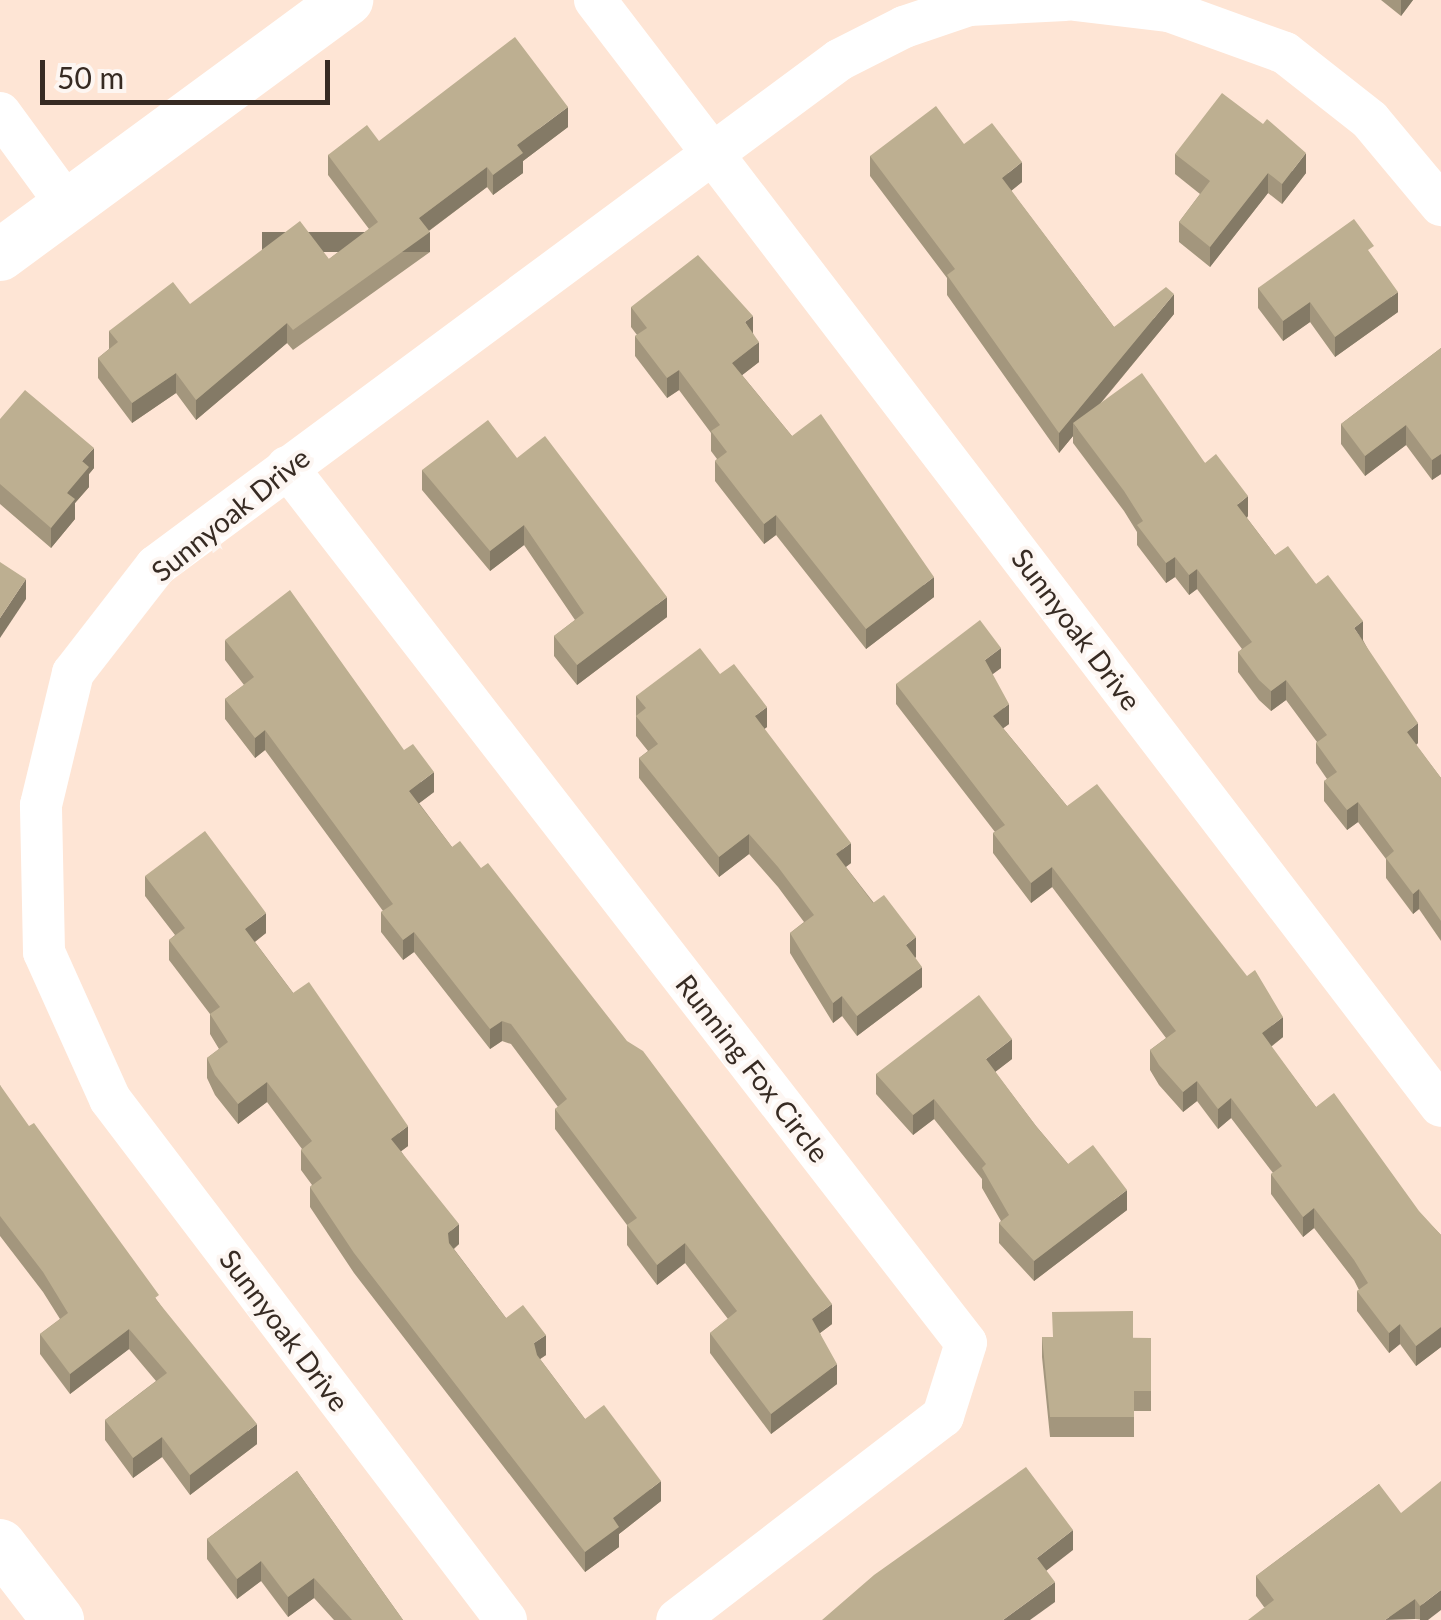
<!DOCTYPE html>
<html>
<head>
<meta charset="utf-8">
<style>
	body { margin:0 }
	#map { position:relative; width:1441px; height:1620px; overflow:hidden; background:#fee5d5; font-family:Lato,sans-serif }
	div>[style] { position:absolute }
	.minor>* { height:42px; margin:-21px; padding:0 21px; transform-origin:21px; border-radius:21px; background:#fff }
	.tertiary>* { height:52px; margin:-26px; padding:0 26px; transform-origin:26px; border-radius:26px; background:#fff }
	.wall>* { inset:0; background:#a3967d }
	.shaded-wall>* { inset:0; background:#847a66; transform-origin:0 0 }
	.building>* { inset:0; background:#bdaf91 }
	span { translate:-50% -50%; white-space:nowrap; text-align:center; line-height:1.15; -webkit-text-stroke:8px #fdf6f2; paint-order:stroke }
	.street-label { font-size:28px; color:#372b23 }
	.scale { position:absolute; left:40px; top:60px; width:290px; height:45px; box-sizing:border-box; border:5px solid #372b23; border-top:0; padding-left:12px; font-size:30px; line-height:35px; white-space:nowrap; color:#372b23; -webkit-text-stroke:8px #fdf6f2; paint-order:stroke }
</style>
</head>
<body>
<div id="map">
	<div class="minor">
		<div style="left:595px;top:0;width:1392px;rotate:52.59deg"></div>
		<div style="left:1075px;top:0;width:95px;rotate:6.7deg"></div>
		<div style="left:1169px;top:11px;width:123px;rotate:19.9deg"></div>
		<div style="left:1285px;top:53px;width:108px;rotate:38.2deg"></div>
		<div style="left:1370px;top:120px;width:111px;rotate:50.1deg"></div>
		<div style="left:0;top:113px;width:115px;rotate:53.8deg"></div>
		<div style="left:287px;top:467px;width:1108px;rotate:52.22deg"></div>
		<div style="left:966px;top:1343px;width:77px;rotate:107.5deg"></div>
		<div style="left:943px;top:1416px;width:335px;rotate:142.5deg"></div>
		<div style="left:506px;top:1620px;width:654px;rotate:-127.24deg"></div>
		<div style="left:110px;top:1099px;width:161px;rotate:-114.2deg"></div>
		<div style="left:44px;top:952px;width:147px;rotate:-91.2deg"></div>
		<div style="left:41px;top:805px;width:136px;rotate:-76.4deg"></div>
		<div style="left:73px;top:673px;width:135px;rotate:-52.2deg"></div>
		<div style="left:156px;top:566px;width:850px;rotate:-36.53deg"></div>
		<div style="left:839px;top:60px;width:73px;rotate:-26.9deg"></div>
		<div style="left:904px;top:27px;width:69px;rotate:-18.7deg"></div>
		<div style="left:969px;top:5px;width:96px;rotate:-3deg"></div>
	</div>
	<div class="tertiary">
		<div style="left:0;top:255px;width:431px;rotate:-36.3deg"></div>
		<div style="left:0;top:1545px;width:95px;rotate:52.3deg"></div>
	</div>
	<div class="wall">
		<div style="clip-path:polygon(1381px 0,1413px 0,1401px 16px)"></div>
		<div style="clip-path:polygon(568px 127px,523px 161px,523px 173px,493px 195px,487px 187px,429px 231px,430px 252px,293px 350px,287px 343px,196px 420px,176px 393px,132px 423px,98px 378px,98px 358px,109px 349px,109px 331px,329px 259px,369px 229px,328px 175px,328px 155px,379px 141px)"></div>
		<div style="clip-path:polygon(964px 144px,1022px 182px,1011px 191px,1114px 327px,1174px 314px,1101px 403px,1205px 463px,1248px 516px,1247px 518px,1275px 555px,1316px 584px,1363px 640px,1418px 743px,1416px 745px,1441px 778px,1441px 941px,1419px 909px,1413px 914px,1386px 878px,1386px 859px,1358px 822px,1347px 830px,1324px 801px,1324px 781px,1327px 779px,1316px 763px,1316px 743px,1317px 742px,1286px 700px,1271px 711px,1259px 700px,1238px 672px,1238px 652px,1242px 649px,1197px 589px,1189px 595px,1175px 577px,1166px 583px,1137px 545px,1137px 532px,1124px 511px,1073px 443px,1073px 436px,1059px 453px,947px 295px,947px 278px,870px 176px,870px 156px)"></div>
		<div style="clip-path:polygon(1175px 154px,1306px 173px,1282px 204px,1268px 193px,1210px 267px,1179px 242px,1179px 222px,1200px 194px,1175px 174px)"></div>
		<div style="clip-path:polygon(1374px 259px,1398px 312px,1335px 357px,1310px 322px,1283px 341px,1258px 308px,1258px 288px)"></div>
		<div style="clip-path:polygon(631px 307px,753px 333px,759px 362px,742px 375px,792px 436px,934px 597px,866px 649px,776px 535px,764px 544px,715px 481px,715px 461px,717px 459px,711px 451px,711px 433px,679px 390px,667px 398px,635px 356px,635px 336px,637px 335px,631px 327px)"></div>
		<div style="clip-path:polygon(1441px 348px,1441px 474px,1432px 480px,1406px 445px,1365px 476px,1341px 444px,1341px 424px)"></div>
		<div style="clip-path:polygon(0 419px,94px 468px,89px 474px,89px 487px,75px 503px,75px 519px,51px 548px,0 504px)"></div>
		<div style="clip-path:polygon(517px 458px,667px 617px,577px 685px,554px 656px,554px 636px,575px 620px,524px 545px,490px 571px,422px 490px,422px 470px)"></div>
		<div style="clip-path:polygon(225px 640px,434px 792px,419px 803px,452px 847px,832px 1324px,820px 1333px,837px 1384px,771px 1434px,710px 1353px,710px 1333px,728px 1319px,685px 1263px,657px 1285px,627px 1245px,627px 1225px,555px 1129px,555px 1109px,558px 1107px,511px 1044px,502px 1041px,490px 1049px,414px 952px,403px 960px,381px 932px,381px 912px,383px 911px,265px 750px,255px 758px,225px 719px,225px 699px,244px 685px,225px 660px)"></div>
		<div style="clip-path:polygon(1001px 668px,992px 674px,1009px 724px,1003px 728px,1067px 806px,1283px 1037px,1271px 1047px,1316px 1107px,1441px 1235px,1441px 1347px,1416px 1366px,1400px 1344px,1389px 1353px,1357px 1311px,1357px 1291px,1359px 1290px,1354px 1280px,1314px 1228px,1303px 1237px,1271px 1194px,1271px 1174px,1273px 1173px,1231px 1118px,1218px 1129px,1197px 1101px,1183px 1112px,1159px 1085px,1150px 1070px,1150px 1050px,1166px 1038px,1052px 887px,1031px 903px,993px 853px,993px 833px,995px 832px,896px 704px,896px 684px)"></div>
		<div style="clip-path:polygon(720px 674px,767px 727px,764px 729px,851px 863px,846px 867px,916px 957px,915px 958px,922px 987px,857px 1036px,842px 1016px,833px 1023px,790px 953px,790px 933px,804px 922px,778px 887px,749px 854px,719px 877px,639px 778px,639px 758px,648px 751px,636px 736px,636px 696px)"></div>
		<div style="clip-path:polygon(145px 876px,266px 933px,255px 942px,408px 1146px,401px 1151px,459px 1244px,454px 1249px,506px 1318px,546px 1355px,540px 1359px,585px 1419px,661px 1501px,619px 1534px,619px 1547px,585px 1572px,354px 1273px,310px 1207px,310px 1187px,312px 1185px,301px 1170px,301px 1150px,302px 1149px,267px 1102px,238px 1124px,215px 1095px,207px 1078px,207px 1058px,219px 1049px,210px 1034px,210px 1014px,169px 960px,169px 940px,175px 935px,145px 896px)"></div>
		<div style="clip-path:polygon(1012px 1059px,995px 1072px,1036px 1126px,1068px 1164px,1127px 1210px,1034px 1281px,999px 1243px,999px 1223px,1001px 1221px,982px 1188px,982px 1179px,934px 1119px,913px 1135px,876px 1094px,876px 1074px)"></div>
		<div style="clip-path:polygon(0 1085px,3px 1092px,159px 1303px,257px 1444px,190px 1495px,162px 1457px,133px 1478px,105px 1440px,105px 1420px,156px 1381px,129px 1349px,70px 1394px,40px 1354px,40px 1334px,60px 1319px,43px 1292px,0 1236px)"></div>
		<div style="clip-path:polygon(1042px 1337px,1151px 1338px,1151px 1411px,1134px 1411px,1134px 1437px,1050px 1437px,1042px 1357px)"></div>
		<div style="clip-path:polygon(297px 1471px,403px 1620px,334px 1620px,314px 1598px,288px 1617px,261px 1581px,237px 1599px,207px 1559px,207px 1539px)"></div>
		<div style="clip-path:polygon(1379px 1484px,1428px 1620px,1264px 1607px,1256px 1596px,1256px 1576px)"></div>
	</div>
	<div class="shaded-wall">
		<div style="clip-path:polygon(1401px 0,1413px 0,1401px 16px)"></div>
		<div style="clip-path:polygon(568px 107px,568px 127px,523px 161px,523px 173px,493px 195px,493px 175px,517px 145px)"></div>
		<div style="clip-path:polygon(1306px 153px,1306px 173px,1282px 204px,1282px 184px)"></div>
		<div style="clip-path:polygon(1022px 162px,1022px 182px,1002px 198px,1002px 178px)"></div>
		<div style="clip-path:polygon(487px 167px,487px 187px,419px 238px,419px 218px)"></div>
		<div style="clip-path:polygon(1268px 173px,1268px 193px,1210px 267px,1210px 247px)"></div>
		<div style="left:430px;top:232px;width:20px;height:168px;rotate:90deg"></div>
		<div style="clip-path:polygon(1398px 292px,1398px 312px,1335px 357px,1335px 337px)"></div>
		<div style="clip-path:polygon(1174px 294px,1174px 314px,1078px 430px,1073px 423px,1073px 436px,1059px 453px,1059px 433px)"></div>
		<div style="clip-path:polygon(1310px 302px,1310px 322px,1283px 341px,1283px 321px)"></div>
		<div style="clip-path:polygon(753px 316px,753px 336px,745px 322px)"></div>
		<div style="clip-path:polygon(287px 323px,287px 343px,196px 420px,196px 400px)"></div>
		<div style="clip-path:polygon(759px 342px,759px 362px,732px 383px,732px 363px)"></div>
		<div style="clip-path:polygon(679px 370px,679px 390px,667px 398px,667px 378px)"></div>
		<div style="clip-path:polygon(176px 373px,176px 393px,132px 423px,132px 403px)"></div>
		<div style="clip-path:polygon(1406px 425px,1406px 445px,1365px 476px,1365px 456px)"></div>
		<div style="clip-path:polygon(94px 448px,94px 468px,89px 474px,89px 487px,75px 503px,75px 519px,51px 548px,51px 528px,82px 461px)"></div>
		<div style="clip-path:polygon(1441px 454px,1441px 474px,1432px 480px,1432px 460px)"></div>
		<div style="clip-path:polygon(1248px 496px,1248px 516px,1237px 525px,1237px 505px)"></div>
		<div style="clip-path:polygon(776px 515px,776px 535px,764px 544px,764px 524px)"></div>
		<div style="clip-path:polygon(524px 525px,524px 545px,490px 571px,490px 551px)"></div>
		<div style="clip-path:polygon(1175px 557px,1175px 577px,1166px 583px,1166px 563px)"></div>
		<div style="clip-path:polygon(1197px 569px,1197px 589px,1189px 595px,1189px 575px)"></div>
		<div style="clip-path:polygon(934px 577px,934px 597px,866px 649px,866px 629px)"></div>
		<div style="clip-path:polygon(26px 579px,26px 599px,0 638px,0 618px)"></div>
		<div style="clip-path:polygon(667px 597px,667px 617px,577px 685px,577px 665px)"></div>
		<div style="clip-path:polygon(1363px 621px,1363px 641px,1354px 628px)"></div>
		<div style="clip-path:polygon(1001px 648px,1001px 668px,985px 680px,985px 660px)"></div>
		<div style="clip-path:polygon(1286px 680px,1286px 700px,1271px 711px,1271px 691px)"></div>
		<div style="clip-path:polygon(1009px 704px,1009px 724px,993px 736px,993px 716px)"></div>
		<div style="clip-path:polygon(767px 707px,767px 727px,755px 736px,755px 716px)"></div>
		<div style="clip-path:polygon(1418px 723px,1418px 743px,1407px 752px,1407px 732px)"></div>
		<div style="clip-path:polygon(265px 730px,265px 750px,255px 758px,255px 738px)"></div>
		<div style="clip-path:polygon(434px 772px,434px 792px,409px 811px,409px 791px)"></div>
		<div style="clip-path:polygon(1358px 802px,1358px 822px,1347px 830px,1347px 810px)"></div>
		<div style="clip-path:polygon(749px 834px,749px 854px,719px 877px,719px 857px)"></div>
		<div style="clip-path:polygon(851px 843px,851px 863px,836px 874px,836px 854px)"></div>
		<div style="clip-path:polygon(1052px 867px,1052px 887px,1031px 903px,1031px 883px)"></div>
		<div style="clip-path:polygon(1419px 889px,1419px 909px,1413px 914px,1413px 894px)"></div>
		<div style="clip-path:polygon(266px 913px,266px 933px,245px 949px,245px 929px)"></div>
		<div style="clip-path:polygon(414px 932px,414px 952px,403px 960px,403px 940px)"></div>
		<div style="clip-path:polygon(916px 937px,916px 957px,906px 965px,906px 945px)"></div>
		<div style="clip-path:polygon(922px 967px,922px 987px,857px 1036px,857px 1016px)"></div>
		<div style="clip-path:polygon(842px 996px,842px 1016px,833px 1023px,833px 1003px)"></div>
		<div style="clip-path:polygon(1283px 1017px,1283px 1037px,1262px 1053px,1262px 1033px)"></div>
		<div style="clip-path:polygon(502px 1021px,502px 1041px,490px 1049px,490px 1029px)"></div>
		<div style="clip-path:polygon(1012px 1039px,1012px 1059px,986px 1079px,986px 1059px)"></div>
		<div style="clip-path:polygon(1197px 1081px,1197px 1101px,1183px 1112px,1183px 1092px)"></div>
		<div style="clip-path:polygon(267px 1082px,267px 1102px,238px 1124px,238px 1104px)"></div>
		<div style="clip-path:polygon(1231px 1098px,1231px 1118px,1218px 1129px,1218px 1109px)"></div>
		<div style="clip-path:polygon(934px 1099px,934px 1119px,913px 1135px,913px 1115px)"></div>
		<div style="clip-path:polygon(408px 1126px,408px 1146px,391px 1159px,391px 1139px)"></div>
		<div style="clip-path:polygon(1127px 1190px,1127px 1210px,1034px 1281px,1034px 1261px)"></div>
		<div style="clip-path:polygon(1314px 1208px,1314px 1228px,1303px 1237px,1303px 1217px)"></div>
		<div style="clip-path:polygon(459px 1224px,459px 1244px,448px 1253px,448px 1233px)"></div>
		<div style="clip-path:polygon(685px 1243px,685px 1263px,657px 1285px,657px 1265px)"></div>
		<div style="clip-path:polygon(832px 1304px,832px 1324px,812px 1339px,812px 1319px)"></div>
		<div style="clip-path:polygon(1400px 1324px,1400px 1344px,1389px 1353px,1389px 1333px)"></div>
		<div style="clip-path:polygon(1441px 1327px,1441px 1347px,1416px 1366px,1416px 1346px)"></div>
		<div style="clip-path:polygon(129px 1329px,129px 1349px,70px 1394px,70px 1374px)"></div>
		<div style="clip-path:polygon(546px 1335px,546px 1355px,534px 1363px,534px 1343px)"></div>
		<div style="clip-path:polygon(837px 1364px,837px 1384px,771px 1434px,771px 1414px)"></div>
		<div style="clip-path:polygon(257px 1424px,257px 1444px,190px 1495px,190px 1475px)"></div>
		<div style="clip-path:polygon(162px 1437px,162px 1457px,133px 1478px,133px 1458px)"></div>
		<div style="clip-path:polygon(661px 1481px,661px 1501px,619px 1534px,619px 1547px,585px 1572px,585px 1552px,613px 1518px)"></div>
		<div style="clip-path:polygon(1073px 1530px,1073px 1550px,1037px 1578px,1037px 1558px)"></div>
		<div style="clip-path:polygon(261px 1561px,261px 1581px,237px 1599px,237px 1579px)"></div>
		<div style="clip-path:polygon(314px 1578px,314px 1598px,288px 1617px,288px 1597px)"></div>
		<div style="clip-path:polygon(1055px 1582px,1055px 1602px,1030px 1620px,1003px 1620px)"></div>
		<div style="clip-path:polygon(1441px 1590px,1441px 1610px,1428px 1620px,1420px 1620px,1420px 1606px)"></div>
		<div style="clip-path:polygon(1415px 1599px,1415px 1619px,1385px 1620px)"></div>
	</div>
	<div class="building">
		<div style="clip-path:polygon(515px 37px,568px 107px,517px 145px,523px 153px,493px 175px,487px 167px,419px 218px,430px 232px,293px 330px,287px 323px,196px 400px,176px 373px,132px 403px,98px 358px,118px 342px,109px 331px,173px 282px,190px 304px,300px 221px,329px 259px,378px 222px,328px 155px,367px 125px,379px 141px)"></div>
		<div style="clip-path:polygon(1222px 93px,1263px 124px,1267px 119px,1306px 153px,1282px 184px,1268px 173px,1210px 247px,1179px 222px,1210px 181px,1175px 154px)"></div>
		<div style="clip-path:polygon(936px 106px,964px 144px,992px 123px,1022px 162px,1002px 178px,1114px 327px,1166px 287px,1174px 294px,1059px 433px,947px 275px,955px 269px,870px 156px)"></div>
		<div style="clip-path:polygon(1354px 219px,1374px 246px,1368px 250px,1398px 292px,1335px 337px,1310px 302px,1283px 321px,1258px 288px)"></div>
		<div style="clip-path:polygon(698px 255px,753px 316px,745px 322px,759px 342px,732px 363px,792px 436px,821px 414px,934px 577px,866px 629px,776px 515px,764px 524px,715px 461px,727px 452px,711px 431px,720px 425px,679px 370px,667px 378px,635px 336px,647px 328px,631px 307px)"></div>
		<div style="clip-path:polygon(1441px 348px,1441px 454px,1432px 460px,1406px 425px,1365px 456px,1341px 424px)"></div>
		<div style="clip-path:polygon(1142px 373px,1205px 463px,1216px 454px,1248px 496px,1237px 505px,1275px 555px,1288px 546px,1316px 584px,1328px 575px,1363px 621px,1354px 628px,1418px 723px,1407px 732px,1441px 778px,1441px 921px,1419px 889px,1413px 894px,1386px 858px,1394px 851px,1358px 802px,1347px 810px,1324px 781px,1337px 772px,1316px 743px,1327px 735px,1286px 680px,1271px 691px,1259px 680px,1238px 652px,1252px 642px,1197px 569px,1189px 575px,1175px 557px,1166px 563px,1137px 525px,1143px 521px,1124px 491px,1073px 423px)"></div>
		<div style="clip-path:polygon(25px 390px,94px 448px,82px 461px,89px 467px,67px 493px,75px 499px,51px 528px,0 484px,0 419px)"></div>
		<div style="clip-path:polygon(488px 420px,517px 458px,545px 436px,667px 597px,577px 665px,554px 636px,584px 613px,524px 525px,490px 551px,422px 470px)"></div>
		<div style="clip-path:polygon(0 562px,26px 579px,0 618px)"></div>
		<div style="clip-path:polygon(290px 590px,404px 750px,413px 744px,434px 772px,409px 791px,452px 847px,460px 841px,481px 868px,488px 863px,627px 1041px,643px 1051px,832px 1304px,812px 1319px,837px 1364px,771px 1414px,710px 1333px,737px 1311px,685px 1243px,657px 1265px,627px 1225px,637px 1218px,555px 1109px,567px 1099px,511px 1024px,502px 1021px,490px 1029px,414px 932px,403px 940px,381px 912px,393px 904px,265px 730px,255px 738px,225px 699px,254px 677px,225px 640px)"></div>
		<div style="clip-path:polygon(980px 620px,1001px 648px,985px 660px,1009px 704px,993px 716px,1067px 806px,1097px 784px,1247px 976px,1255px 970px,1283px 1017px,1262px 1033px,1316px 1107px,1334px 1093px,1419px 1211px,1441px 1235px,1441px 1327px,1416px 1346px,1400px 1324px,1389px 1333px,1357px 1291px,1368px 1283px,1354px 1260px,1314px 1208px,1303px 1217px,1271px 1174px,1282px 1166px,1231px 1098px,1218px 1109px,1197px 1081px,1183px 1092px,1159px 1065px,1150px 1050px,1176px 1031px,1052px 867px,1031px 883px,993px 833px,1005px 825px,896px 684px)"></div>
		<div style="clip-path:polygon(700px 648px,720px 674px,734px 664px,767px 707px,755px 716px,851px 843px,836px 854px,873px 903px,884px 895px,916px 937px,906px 945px,922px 967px,857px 1016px,842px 996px,833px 1003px,790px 933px,814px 915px,778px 867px,749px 834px,719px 857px,639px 758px,658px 744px,636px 716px,646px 708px,636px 696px)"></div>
		<div style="clip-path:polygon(205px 831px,266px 913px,245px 929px,293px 993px,309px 982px,408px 1126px,391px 1139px,459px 1224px,448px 1233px,449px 1243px,506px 1318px,523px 1305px,546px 1335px,534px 1343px,537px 1355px,585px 1419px,604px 1405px,661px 1481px,613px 1518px,619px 1527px,585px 1552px,354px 1253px,310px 1187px,322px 1178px,301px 1150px,312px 1141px,267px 1082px,238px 1104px,215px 1075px,207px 1058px,228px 1042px,210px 1014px,220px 1007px,169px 940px,185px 928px,145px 876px)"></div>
		<div style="clip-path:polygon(979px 995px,1012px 1039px,986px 1059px,1036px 1126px,1068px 1164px,1093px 1145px,1127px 1190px,1034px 1261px,999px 1223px,1009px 1215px,982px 1168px,986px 1164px,934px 1099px,913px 1115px,876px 1074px)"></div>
		<div style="clip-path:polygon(0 1085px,29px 1126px,34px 1123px,159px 1295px,155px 1298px,257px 1424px,190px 1475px,162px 1437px,133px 1458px,105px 1420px,167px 1373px,129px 1329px,70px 1374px,40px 1334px,68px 1313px,43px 1272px,0 1216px)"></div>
		<div style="clip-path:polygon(1133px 1311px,1133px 1338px,1151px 1338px,1151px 1391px,1134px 1391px,1134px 1417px,1050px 1417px,1042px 1337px,1053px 1337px,1052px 1312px)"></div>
		<div style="clip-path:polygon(1026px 1467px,1073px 1530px,1037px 1558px,1055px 1582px,1003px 1620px,822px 1620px,874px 1575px)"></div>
		<div style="clip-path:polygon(297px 1471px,403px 1620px,352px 1620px,314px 1578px,288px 1597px,261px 1561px,237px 1579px,207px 1539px)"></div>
		<div style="clip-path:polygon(1441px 1481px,1441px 1590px,1420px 1606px,1415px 1599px,1385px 1620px,1248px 1620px,1274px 1600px,1256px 1576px,1379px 1484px,1401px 1513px)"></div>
	</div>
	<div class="street-label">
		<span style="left:230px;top:514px;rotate:-39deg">Sunnyoak Drive</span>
		<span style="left:1077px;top:629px;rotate:53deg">Sunnyoak Drive</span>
		<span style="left:753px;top:1068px;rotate:52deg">Running Fox Circle</span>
		<span style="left:285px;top:1330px;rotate:53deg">Sunnyoak Drive</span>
	</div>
	<div class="scale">50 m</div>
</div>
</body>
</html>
